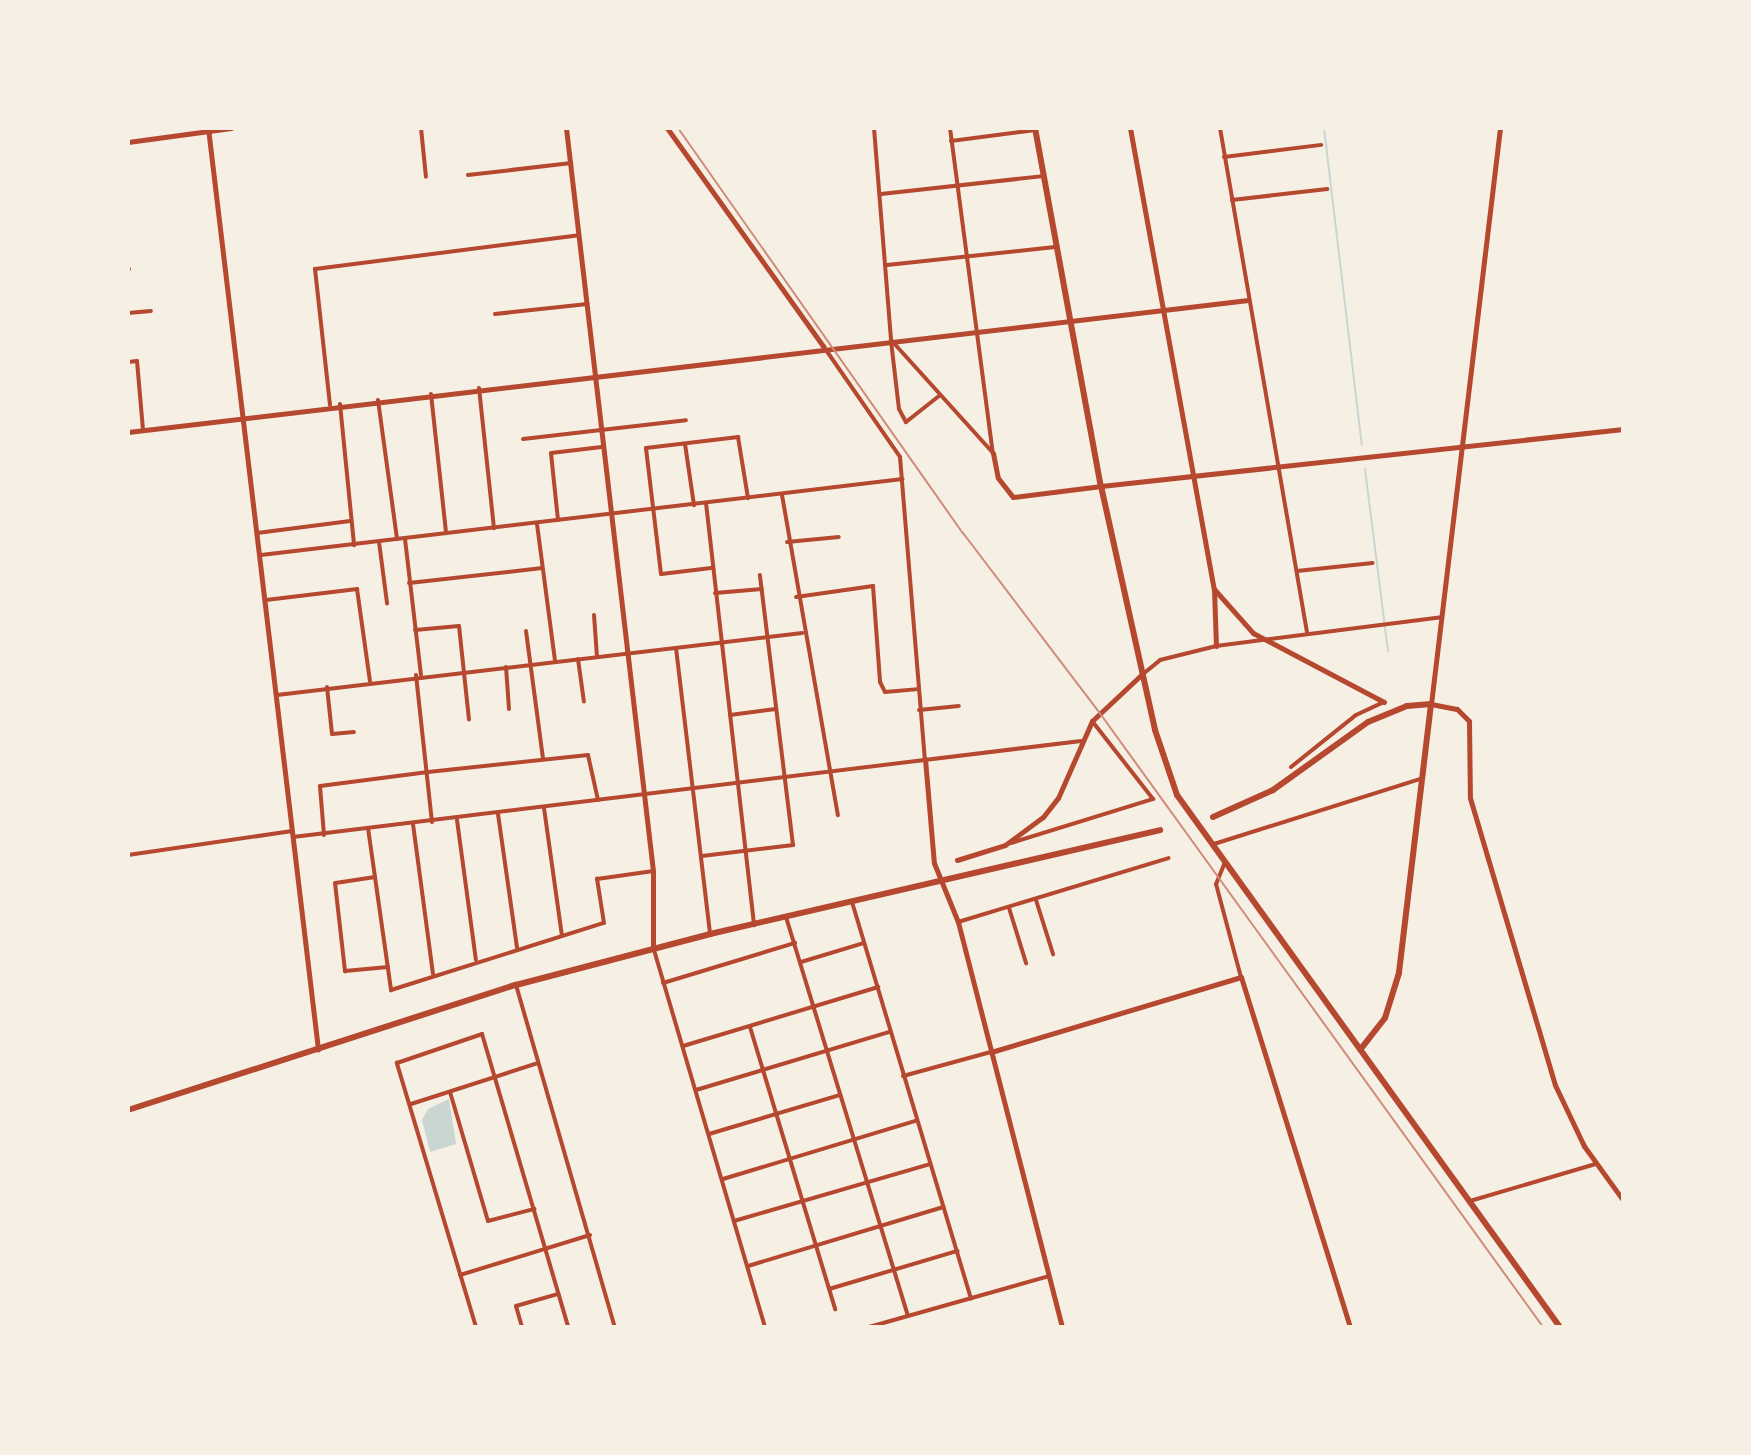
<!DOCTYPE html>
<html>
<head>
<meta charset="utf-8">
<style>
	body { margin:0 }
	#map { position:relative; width:1751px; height:1455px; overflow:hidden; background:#f6efe4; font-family:Ubuntu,sans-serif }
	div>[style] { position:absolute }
	.water>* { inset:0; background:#c9d6d2 }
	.stream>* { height:2px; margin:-1px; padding:0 1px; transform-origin:1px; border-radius:1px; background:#c9d6d2 }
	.minor>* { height:4px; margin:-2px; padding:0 2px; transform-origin:2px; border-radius:2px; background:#b5482f }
	.tertiary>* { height:5px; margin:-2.5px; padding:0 2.5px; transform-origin:2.5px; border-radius:2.5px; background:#b5482f }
	.secondary>* { height:5px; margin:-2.5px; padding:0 2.5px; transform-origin:2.5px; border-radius:2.5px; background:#b5482f }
	.primary>* { height:6px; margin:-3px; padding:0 3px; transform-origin:3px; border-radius:3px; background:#b5482f }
	.trunk>* { height:6px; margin:-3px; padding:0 3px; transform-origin:3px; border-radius:3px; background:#b5482f }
	.rail>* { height:2px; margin:-1px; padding:0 1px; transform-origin:1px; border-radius:1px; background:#cf8b77 }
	span { translate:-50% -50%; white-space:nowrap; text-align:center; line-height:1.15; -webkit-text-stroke:6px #f6efe4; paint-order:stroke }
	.frame { position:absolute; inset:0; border:130px solid #f6efe4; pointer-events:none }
</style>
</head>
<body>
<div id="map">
	<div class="water">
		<div style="clip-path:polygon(449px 1099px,456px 1144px,430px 1152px,422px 1120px,428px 1109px)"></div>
	</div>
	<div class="stream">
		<div style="left:1324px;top:128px;width:319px;rotate:83.2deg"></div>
		<div style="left:1365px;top:469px;width:184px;rotate:82.8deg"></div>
	</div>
	<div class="minor">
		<div style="left:421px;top:128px;width:49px;rotate:84.2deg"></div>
		<div style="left:874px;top:128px;width:213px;rotate:85.4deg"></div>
		<div style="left:891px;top:340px;width:152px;rotate:47.9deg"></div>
		<div style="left:950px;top:128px;width:328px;rotate:82.5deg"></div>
		<div style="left:1220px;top:128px;width:511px;rotate:80.21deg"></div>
		<div style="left:951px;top:141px;width:86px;rotate:-7.4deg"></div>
		<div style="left:1224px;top:157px;width:98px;rotate:-7.1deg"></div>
		<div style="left:468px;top:175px;width:104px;rotate:-6.6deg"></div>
		<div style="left:881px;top:194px;width:163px;rotate:-6.3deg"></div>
		<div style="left:1232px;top:200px;width:96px;rotate:-6.6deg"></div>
		<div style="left:887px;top:265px;width:169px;rotate:-6.1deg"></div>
		<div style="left:128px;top:269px;width:1px"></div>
		<div style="left:128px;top:313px;width:23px;rotate:-5deg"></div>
		<div style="left:495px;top:314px;width:93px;rotate:-6.2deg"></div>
		<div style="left:891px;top:341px;width:68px;rotate:83.3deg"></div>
		<div style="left:899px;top:409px;width:15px;rotate:62deg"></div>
		<div style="left:906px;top:422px;width:42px;rotate:-38.2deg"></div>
		<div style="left:826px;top:350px;width:130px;rotate:55.3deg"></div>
		<div style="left:900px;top:457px;width:303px;rotate:85.3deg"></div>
		<div style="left:128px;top:362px;width:9px;rotate:-6deg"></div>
		<div style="left:137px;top:361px;width:69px;rotate:85deg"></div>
		<div style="left:479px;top:388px;width:141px;rotate:83.9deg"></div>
		<div style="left:431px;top:394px;width:140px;rotate:83.8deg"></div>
		<div style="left:378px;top:400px;width:140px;rotate:82.2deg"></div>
		<div style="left:340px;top:404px;width:142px;rotate:84.3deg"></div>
		<div style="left:330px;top:405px;width:137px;rotate:-96.3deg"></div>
		<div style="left:315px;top:269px;width:266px;rotate:-7.3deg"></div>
		<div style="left:523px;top:439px;width:164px;rotate:-6.6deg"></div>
		<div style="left:685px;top:444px;width:62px;rotate:81.6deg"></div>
		<div style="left:782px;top:495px;width:325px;rotate:80.1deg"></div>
		<div style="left:706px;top:503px;width:425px;rotate:83.5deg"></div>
		<div style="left:558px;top:520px;width:67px;rotate:-96deg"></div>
		<div style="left:551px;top:453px;width:51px;rotate:-6.7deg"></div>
		<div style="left:537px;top:524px;width:137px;rotate:82.5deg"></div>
		<div style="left:257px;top:533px;width:94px;rotate:-7.4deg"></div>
		<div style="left:405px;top:539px;width:137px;rotate:83.3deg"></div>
		<div style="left:379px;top:542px;width:62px;rotate:82.5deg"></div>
		<div style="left:787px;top:542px;width:52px;rotate:-5.5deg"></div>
		<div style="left:261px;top:555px;width:646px;rotate:-6.75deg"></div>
		<div style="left:711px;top:568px;width:50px;rotate:173.2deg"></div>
		<div style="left:661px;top:574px;width:127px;rotate:-96.8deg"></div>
		<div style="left:646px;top:448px;width:93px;rotate:-6.8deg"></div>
		<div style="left:738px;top:437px;width:62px;rotate:80.7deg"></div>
		<div style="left:1297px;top:571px;width:76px;rotate:-6deg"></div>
		<div style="left:409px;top:583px;width:134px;rotate:-6.4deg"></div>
		<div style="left:715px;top:593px;width:47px;rotate:-4.9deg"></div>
		<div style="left:796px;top:597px;width:78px;rotate:-8.1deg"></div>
		<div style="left:873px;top:586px;width:96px;rotate:85.8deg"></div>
		<div style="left:880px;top:682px;width:11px;rotate:63deg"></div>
		<div style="left:885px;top:692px;width:33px;rotate:-5deg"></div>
		<div style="left:266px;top:600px;width:92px;rotate:-6.9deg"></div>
		<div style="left:357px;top:589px;width:93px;rotate:82deg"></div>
		<div style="left:594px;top:615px;width:42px;rotate:85.9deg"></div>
		<div style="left:415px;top:630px;width:44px;rotate:-5.2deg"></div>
		<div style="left:459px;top:626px;width:94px;rotate:83.9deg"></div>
		<div style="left:526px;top:631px;width:128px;rotate:82.4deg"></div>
		<div style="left:676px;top:648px;width:288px;rotate:83.2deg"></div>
		<div style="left:578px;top:659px;width:43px;rotate:82.1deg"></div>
		<div style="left:506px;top:667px;width:42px;rotate:85.9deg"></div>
		<div style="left:1143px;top:674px;width:22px;rotate:-39deg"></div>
		<div style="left:1160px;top:660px;width:58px;rotate:-14deg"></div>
		<div style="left:1216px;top:646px;width:227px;rotate:-7.3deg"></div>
		<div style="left:416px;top:675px;width:148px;rotate:83.8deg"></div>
		<div style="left:327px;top:687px;width:47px;rotate:83.9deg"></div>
		<div style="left:332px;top:734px;width:22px;rotate:-5deg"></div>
		<div style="left:277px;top:695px;width:529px;rotate:-6.74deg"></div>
		<div style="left:919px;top:710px;width:40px;rotate:-5.7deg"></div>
		<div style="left:730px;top:715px;width:46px;rotate:-7.4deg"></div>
		<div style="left:1291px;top:767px;width:83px;rotate:-38.7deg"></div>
		<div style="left:1356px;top:715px;width:31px;rotate:-25deg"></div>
		<div style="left:544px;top:808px;width:129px;rotate:82deg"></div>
		<div style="left:498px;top:814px;width:135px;rotate:81.9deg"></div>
		<div style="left:457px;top:820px;width:141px;rotate:82.3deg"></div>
		<div style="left:413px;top:824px;width:151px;rotate:82.4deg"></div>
		<div style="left:368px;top:828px;width:164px;rotate:81.9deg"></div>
		<div style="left:391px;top:990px;width:223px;rotate:-17.5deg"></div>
		<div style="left:604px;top:923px;width:45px;rotate:-99deg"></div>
		<div style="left:597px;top:879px;width:57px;rotate:-8.1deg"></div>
		<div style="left:324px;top:835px;width:49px;rotate:-94.7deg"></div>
		<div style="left:320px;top:786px;width:109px;rotate:-7.4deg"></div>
		<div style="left:428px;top:772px;width:161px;rotate:-6.1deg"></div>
		<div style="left:588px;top:755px;width:46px;rotate:77.5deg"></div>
		<div style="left:293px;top:837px;width:794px;rotate:-6.95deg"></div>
		<div style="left:1011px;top:843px;width:149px;rotate:-17.2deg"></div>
		<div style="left:1153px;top:799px;width:99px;rotate:-128deg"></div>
		<div style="left:1214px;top:844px;width:219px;rotate:-17.5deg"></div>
		<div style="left:128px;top:855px;width:166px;rotate:-8.3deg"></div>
		<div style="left:702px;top:856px;width:92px;rotate:-6.9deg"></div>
		<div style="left:793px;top:845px;width:272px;rotate:-97deg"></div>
		<div style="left:1225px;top:862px;width:24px;rotate:112deg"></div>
		<div style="left:1216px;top:884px;width:96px;rotate:75deg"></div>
		<div style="left:375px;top:877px;width:40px;rotate:171.5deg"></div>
		<div style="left:335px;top:883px;width:89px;rotate:83.5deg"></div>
		<div style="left:345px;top:971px;width:43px;rotate:-5.3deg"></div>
		<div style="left:1036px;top:900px;width:57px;rotate:72.5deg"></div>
		<div style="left:852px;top:902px;width:414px;rotate:73.3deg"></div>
		<div style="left:1009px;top:908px;width:58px;rotate:72.8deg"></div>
		<div style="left:786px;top:917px;width:416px;rotate:73deg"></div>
		<div style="left:958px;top:922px;width:220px;rotate:-16.9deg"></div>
		<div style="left:654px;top:950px;width:393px;rotate:73.6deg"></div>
		<div style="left:801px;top:962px;width:66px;rotate:-16.8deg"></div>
		<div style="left:663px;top:983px;width:138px;rotate:-16.9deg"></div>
		<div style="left:516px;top:985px;width:356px;rotate:73.9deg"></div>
		<div style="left:750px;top:1027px;width:295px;rotate:73.2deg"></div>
		<div style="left:683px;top:1046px;width:204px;rotate:-16.8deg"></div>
		<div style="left:903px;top:1076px;width:91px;rotate:-15.3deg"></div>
		<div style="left:696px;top:1090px;width:202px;rotate:-16.7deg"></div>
		<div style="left:450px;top:1092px;width:134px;rotate:73.6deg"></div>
		<div style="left:488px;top:1221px;width:48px;rotate:-14.6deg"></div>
		<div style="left:411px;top:1104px;width:133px;rotate:-17.9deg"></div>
		<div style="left:709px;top:1134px;width:137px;rotate:-16.6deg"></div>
		<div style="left:723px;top:1179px;width:201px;rotate:-16.8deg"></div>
		<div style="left:1470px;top:1201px;width:131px;rotate:-16.4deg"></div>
		<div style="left:734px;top:1221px;width:204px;rotate:-16.2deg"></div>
		<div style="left:748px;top:1266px;width:204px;rotate:-16.8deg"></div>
		<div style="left:460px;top:1275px;width:136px;rotate:-17.1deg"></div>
		<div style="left:829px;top:1289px;width:134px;rotate:-16.5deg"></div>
		<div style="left:476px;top:1327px;width:276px;rotate:-106.7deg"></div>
		<div style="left:397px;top:1063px;width:90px;rotate:-18.8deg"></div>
		<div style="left:482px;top:1034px;width:305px;rotate:73.6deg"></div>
		<div style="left:522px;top:1327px;width:22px;rotate:-106deg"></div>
		<div style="left:516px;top:1306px;width:44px;rotate:-15.9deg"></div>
		<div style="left:869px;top:1327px;width:187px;rotate:-15.8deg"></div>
	</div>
	<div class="tertiary">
		<div style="left:208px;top:128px;width:928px;rotate:83.19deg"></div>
		<div style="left:566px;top:128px;width:748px;rotate:83.32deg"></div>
		<div style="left:653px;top:871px;width:77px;rotate:90deg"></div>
		<div style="left:667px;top:128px;width:269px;rotate:54.4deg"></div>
		<div style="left:1130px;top:128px;width:469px;rotate:79.7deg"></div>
		<div style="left:1214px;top:589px;width:59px;rotate:48.4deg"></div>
		<div style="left:1253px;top:633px;width:148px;rotate:27.8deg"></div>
		<div style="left:128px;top:142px;width:104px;rotate:-7.7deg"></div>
		<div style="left:128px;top:432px;width:1128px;rotate:-6.72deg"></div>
		<div style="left:1101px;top:486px;width:525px;rotate:-6.23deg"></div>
		<div style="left:1214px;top:589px;width:57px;rotate:88deg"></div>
		<div style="left:1431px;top:704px;width:26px;rotate:11deg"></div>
		<div style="left:1457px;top:709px;width:17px;rotate:45deg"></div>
		<div style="left:1469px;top:721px;width:77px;rotate:89.3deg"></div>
		<div style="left:1470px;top:798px;width:299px;rotate:73.5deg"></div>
		<div style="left:1555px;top:1085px;width:68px;rotate:64.6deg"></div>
		<div style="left:1584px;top:1146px;width:67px;rotate:54.2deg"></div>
		<div style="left:925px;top:759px;width:104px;rotate:85.1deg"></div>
		<div style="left:934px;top:863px;width:64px;rotate:67.9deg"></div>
		<div style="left:958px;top:922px;width:418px;rotate:75.6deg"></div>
		<div style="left:957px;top:860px;width:50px;rotate:-17.4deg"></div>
		<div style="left:1005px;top:845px;width:47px;rotate:-36.4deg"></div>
		<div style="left:1043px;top:817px;width:24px;rotate:-52deg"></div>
		<div style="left:1058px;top:798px;width:84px;rotate:-66.2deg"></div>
		<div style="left:1092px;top:721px;width:69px;rotate:-43.2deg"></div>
		<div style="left:991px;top:1052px;width:261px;rotate:-16.7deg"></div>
		<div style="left:1241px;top:977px;width:367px;rotate:72.7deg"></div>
	</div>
	<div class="secondary">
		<div style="left:993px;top:453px;width:25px;rotate:79deg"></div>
		<div style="left:998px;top:478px;width:24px;rotate:52deg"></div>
		<div style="left:1013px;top:497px;width:89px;rotate:-7.1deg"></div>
		<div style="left:1431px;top:704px;width:580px;rotate:-83.17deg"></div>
	</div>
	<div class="primary">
		<div style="left:1213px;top:817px;width:66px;rotate:-24.2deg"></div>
		<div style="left:1273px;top:790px;width:117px;rotate:-35.6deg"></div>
		<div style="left:1368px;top:722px;width:42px;rotate:-22.3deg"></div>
		<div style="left:1407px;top:706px;width:24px;rotate:-5deg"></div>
		<div style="left:1431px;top:704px;width:271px;rotate:96.8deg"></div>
		<div style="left:1399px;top:973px;width:47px;rotate:107.3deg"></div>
		<div style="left:1385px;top:1018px;width:37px;rotate:128deg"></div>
		<div style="left:128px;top:1110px;width:408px;rotate:-17.9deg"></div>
		<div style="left:516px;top:985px;width:201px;rotate:-14.7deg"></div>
		<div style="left:710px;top:934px;width:462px;rotate:-13deg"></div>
	</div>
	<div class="trunk">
		<div style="left:1035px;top:128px;width:364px;rotate:79.6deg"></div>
		<div style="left:1101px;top:486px;width:250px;rotate:77.5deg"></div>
		<div style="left:1155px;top:730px;width:69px;rotate:71.3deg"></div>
		<div style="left:1177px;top:795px;width:656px;rotate:54.25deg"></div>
	</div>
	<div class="rail">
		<div style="left:678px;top:128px;width:495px;rotate:54.9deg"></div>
		<div style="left:963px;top:533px;width:225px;rotate:52.8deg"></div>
		<div style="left:1099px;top:712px;width:759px;rotate:54.17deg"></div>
	</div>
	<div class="frame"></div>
</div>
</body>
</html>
